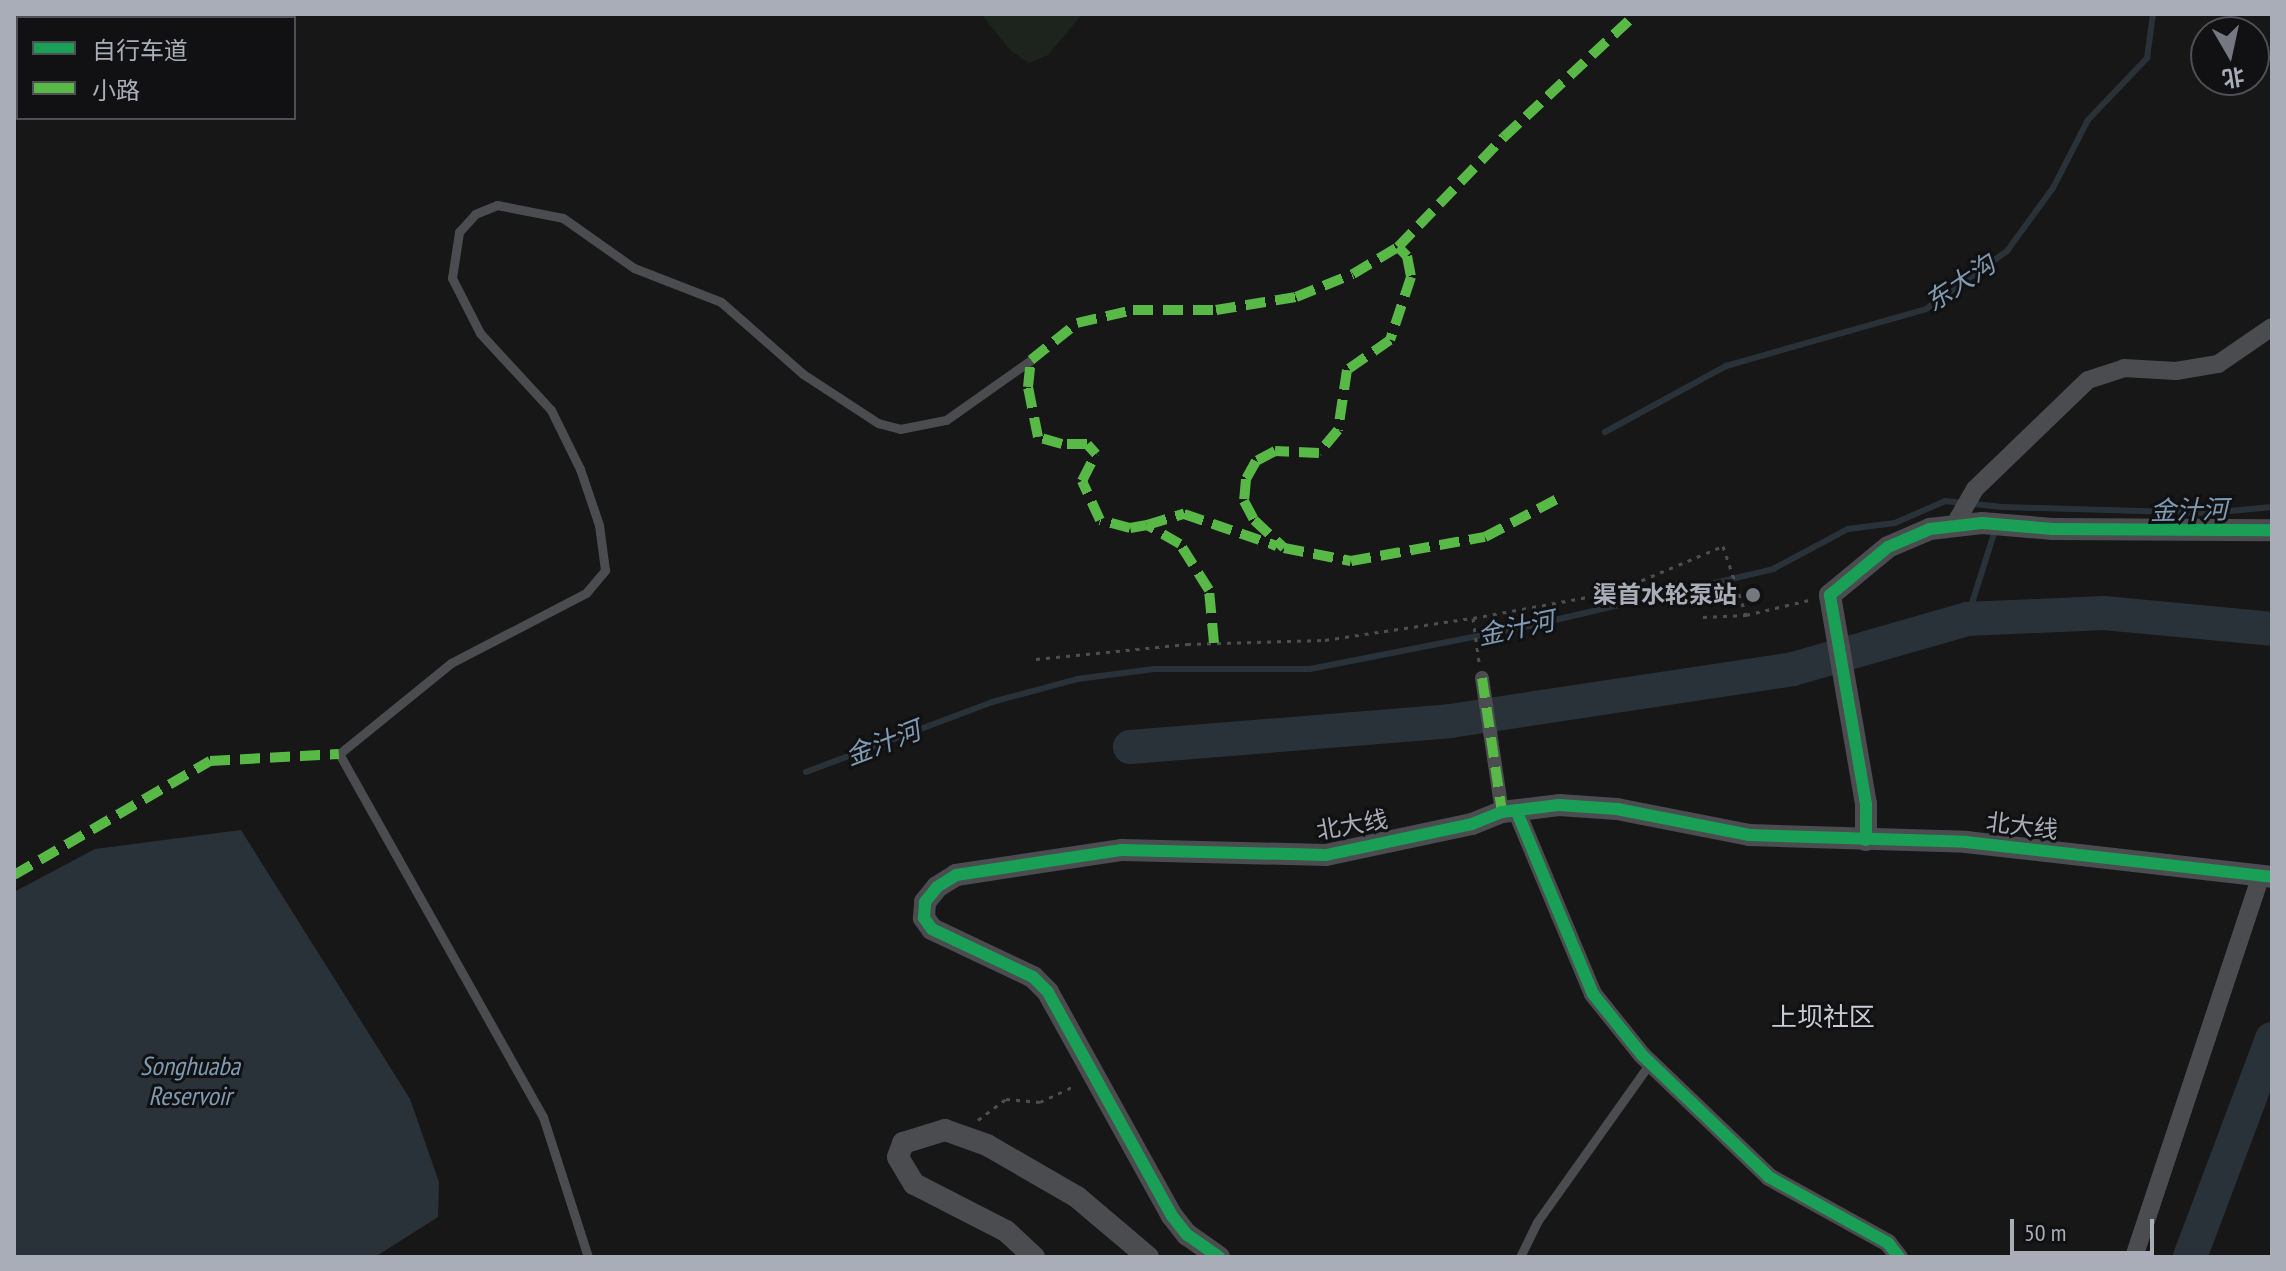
<!DOCTYPE html>
<html>
<head>
<meta charset="utf-8">
<style>
	body { margin:0 }
	#map { position:relative; width:2286px; height:1271px; overflow:hidden; background:#171717; font-family:"PT Sans Narrow","Noto Sans SC",sans-serif }
	div>[style] { position:absolute }
	.green>* { inset:0; background:#1d241e }
	.water>* { inset:0; background:#2a3239 }
	.stream>* { height:6px; margin:-3px; padding:0 3px; transform-origin:3px; border-radius:3px; background:#2a3239 }
	.river>* { height:34px; margin:-17px; padding:0 17px; transform-origin:17px; border-radius:17px; background:#2a3239 }
	.path>* { height:3px; margin-top:-1.5px; transform-origin:0; background:repeating-linear-gradient(90deg,#4d4e52 0 4px,transparent 0 10px) }
	.service>* { height:9px; margin:-4.5px; padding:0 4.5px; transform-origin:4.5px; border-radius:4.5px; background:#4b4c50 }
	.pedestrian>* { height:14px; margin:-7px; padding:0 7px; transform-origin:7px; border-radius:7px; background:#4b4c50 }
	.minor>* { height:18px; margin:-9px; padding:0 9px; transform-origin:9px; border-radius:9px; background:#4b4c50 }
	.tertiary>* { height:22px; margin:-11px; padding:0 11px; transform-origin:11px; border-radius:11px; background:#4b4c50 }
	.quiet>* { height:10px; margin-top:-5px; transform-origin:0; background:repeating-linear-gradient(90deg,#58b947 0 20px,transparent 0 30px) }
	.cycleway>* { height:12px; margin:-6px; padding:0 6px; transform-origin:6px; border-radius:6px; background:#1a9f57 }
	.dots>* { width:22px; height:22px; translate:-50% -50%; box-sizing:border-box; border:4px solid #111113; border-radius:50% }
	span { translate:-50% -50%; white-space:nowrap; text-align:center; line-height:1.15; -webkit-text-stroke:6px #111113; paint-order:stroke }
	.poi-label { font-size:24px; color:#a8adb8; font-weight:700 }
	.right { translate:-100% -50%; text-align:right }
	.street-label { font-size:24px; color:#a8adb8 }
	.water-label { font-size:26px; color:#7f9bb3; font-style:italic }
	.neighbourhood-label { font-size:26px; color:#c9ccd4 }
	.frame { position:absolute; inset:0; border:16px solid #a8adb8; pointer-events:none }
	.legend { position:absolute; left:16px; top:16px; width:280px; height:104px; box-sizing:border-box; background:#111113; border:2px solid #4d4f55; margin:0; padding:10px 14px; list-style:none; font-size:24px; color:#a8adb8 }
	.legend li { display:flex; align-items:center; gap:16px; height:40px }
	.legend b { width:40px; border:2px solid #4d4f55 }
	.north { position:absolute; left:2190px; top:16px; width:80px; height:80px; box-sizing:border-box; background:#111113; border:2px solid #4d4f55; border-radius:50%; rotate:171deg; font-size:22px; font-weight:700; line-height:32px; text-align:center; color:#a8adb8 }
	.north::after { content:''; display:block; margin:auto; width:28px; height:36px; background:#757880; clip-path:polygon(50% 0,100% 100%,50% 72%,0 100%) }
	.scale { position:absolute; left:2010px; top:1219px; width:144px; height:36px; box-sizing:border-box; border:4px solid #a8adb8; border-top:0; padding-left:10px; font-size:24px; line-height:28px; white-space:nowrap; color:#a8adb8; -webkit-text-stroke:6px #111113; paint-order:stroke }
</style>
</head>
<body>
<div id="map">
	<div class="green">
		<div style="clip-path:polygon(981px 14px,1082px 14px,1048px 55px,1029px 63px,1011px 51px)"></div>
	</div>
	<div class="water">
		<div style="clip-path:polygon(241px 830px,410px 1099px,439px 1182px,438px 1217px,375px 1257px,14px 1257px,14px 892px,95px 849px)"></div>
	</div>
	<div class="stream">
		<div style="left:1605px;top:432px;width:138px;rotate:-28.6deg"></div>
		<div style="left:1726px;top:366px;width:208px;rotate:-15.9deg"></div>
		<div style="left:1926px;top:309px;width:100px;rotate:-35.6deg"></div>
		<div style="left:2007px;top:251px;width:78px;rotate:-53.9deg"></div>
		<div style="left:2053px;top:188px;width:76px;rotate:-62.8deg"></div>
		<div style="left:2088px;top:120px;width:86px;rotate:-46.4deg"></div>
		<div style="left:2147px;top:58px;width:44px;rotate:-82.2deg"></div>
		<div style="left:1967px;top:619px;width:93px;rotate:-72.5deg"></div>
		<div style="left:806px;top:772px;width:199px;rotate:-20.6deg"></div>
		<div style="left:992px;top:702px;width:88px;rotate:-15.1deg"></div>
		<div style="left:1077px;top:679px;width:78px;rotate:-7.4deg"></div>
		<div style="left:1154px;top:669px;width:156px"></div>
		<div style="left:1310px;top:669px;width:223px;rotate:-11.1deg"></div>
		<div style="left:1529px;top:626px;width:251px;rotate:-13.1deg"></div>
		<div style="left:1773px;top:569px;width:85px;rotate:-28.1deg"></div>
		<div style="left:1848px;top:529px;width:47px;rotate:-7.3deg"></div>
		<div style="left:1895px;top:523px;width:55px;rotate:-23.7deg"></div>
		<div style="left:1945px;top:501px;width:58px;rotate:5.9deg"></div>
		<div style="left:2003px;top:507px;width:206px;rotate:1.7deg"></div>
		<div style="left:2209px;top:513px;width:63px;rotate:-5.4deg"></div>
	</div>
	<div class="river">
		<div style="left:1130px;top:747px;width:321px;rotate:-4.6deg"></div>
		<div style="left:1450px;top:721px;width:347px;rotate:-8.6deg"></div>
		<div style="left:1793px;top:669px;width:181px;rotate:-16deg"></div>
		<div style="left:1967px;top:619px;width:137px;rotate:-2.5deg"></div>
		<div style="left:2104px;top:613px;width:169px;rotate:5.4deg"></div>
		<div style="left:2190px;top:1257px;width:233px;rotate:-69.4deg"></div>
	</div>
	<div class="path">
		<div style="left:1703px;top:617px;width:43px;rotate:-2.7deg"></div>
		<div style="left:1473px;top:618px;width:44px;rotate:82.2deg"></div>
		<div style="left:1036px;top:659px;width:152px;rotate:-5.7deg"></div>
		<div style="left:1187px;top:644px;width:138px;rotate:-1.7deg"></div>
		<div style="left:1325px;top:640px;width:150px;rotate:-8.5deg"></div>
		<div style="left:1473px;top:618px;width:143px;rotate:-10.4deg"></div>
		<div style="left:1614px;top:592px;width:118px;rotate:-22.9deg"></div>
		<div style="left:1723px;top:546px;width:73px;rotate:71.6deg"></div>
		<div style="left:1746px;top:615px;width:65px;rotate:-13.4deg"></div>
		<div style="left:978px;top:1120px;width:35px;rotate:-37deg"></div>
		<div style="left:1006px;top:1099px;width:34px;rotate:5deg"></div>
		<div style="left:1040px;top:1102px;width:40px;rotate:-25deg"></div>
	</div>
	<div class="service">
		<div style="left:588px;top:1257px;width:147px;rotate:-107.8deg"></div>
		<div style="left:543px;top:1117px;width:416px;rotate:-119.3deg"></div>
		<div style="left:339px;top:754px;width:144px;rotate:-39.1deg"></div>
		<div style="left:451px;top:663px;width:152px;rotate:-27.4deg"></div>
		<div style="left:586px;top:593px;width:30px;rotate:-50deg"></div>
		<div style="left:605px;top:570px;width:45px;rotate:-97.6deg"></div>
		<div style="left:599px;top:525px;width:59px;rotate:-108.7deg"></div>
		<div style="left:580px;top:469px;width:66px;rotate:-116.2deg"></div>
		<div style="left:551px;top:410px;width:105px;rotate:-132.7deg"></div>
		<div style="left:480px;top:333px;width:62px;rotate:-117deg"></div>
		<div style="left:452px;top:278px;width:47px;rotate:-81.3deg"></div>
		<div style="left:459px;top:232px;width:24px;rotate:-48deg"></div>
		<div style="left:475px;top:214px;width:24px;rotate:-22deg"></div>
		<div style="left:497px;top:205px;width:67px;rotate:11.1deg"></div>
		<div style="left:563px;top:218px;width:87px;rotate:35.2deg"></div>
		<div style="left:634px;top:268px;width:93px;rotate:21.3deg"></div>
		<div style="left:721px;top:302px;width:109px;rotate:41.3deg"></div>
		<div style="left:803px;top:374px;width:90px;rotate:33.2deg"></div>
		<div style="left:878px;top:423px;width:23px;rotate:15deg"></div>
		<div style="left:900px;top:429px;width:47px;rotate:-11.1deg"></div>
		<div style="left:946px;top:420px;width:104px;rotate:-35.2deg"></div>
		<div style="left:1520px;top:1257px;width:39px;rotate:-64deg"></div>
		<div style="left:1537px;top:1222px;width:195px;rotate:-54.6deg"></div>
	</div>
	<div class="pedestrian">
		<div style="left:1482px;top:678px;width:135px;rotate:81.5deg"></div>
	</div>
	<div class="minor">
		<div style="left:1955px;top:524px;width:40px;rotate:-60.3deg"></div>
		<div style="left:1975px;top:489px;width:157px;rotate:-44deg"></div>
		<div style="left:2088px;top:380px;width:38px;rotate:-18deg"></div>
		<div style="left:2124px;top:368px;width:52px;rotate:3.3deg"></div>
		<div style="left:2176px;top:371px;width:43px;rotate:-9.5deg"></div>
		<div style="left:2218px;top:364px;width:65px;rotate:-34.4deg"></div>
		<div style="left:1516px;top:810px;width:199px;rotate:67.3deg"></div>
		<div style="left:1593px;top:994px;width:78px;rotate:51.2deg"></div>
		<div style="left:1642px;top:1055px;width:176px;rotate:43.8deg"></div>
		<div style="left:1769px;top:1177px;width:136px;rotate:29deg"></div>
		<div style="left:1888px;top:1243px;width:18px;rotate:52deg"></div>
		<div style="left:2134px;top:1257px;width:403px;rotate:-71.6deg"></div>
	</div>
	<div class="tertiary">
		<div style="left:1866px;top:840px;width:36px;rotate:-90deg"></div>
		<div style="left:1866px;top:804px;width:212px;rotate:-99.8deg"></div>
		<div style="left:1830px;top:595px;width:75px;rotate:-39.6deg"></div>
		<div style="left:1888px;top:547px;width:46px;rotate:-23.2deg"></div>
		<div style="left:1930px;top:529px;width:52px;rotate:-6.6deg"></div>
		<div style="left:1982px;top:523px;width:71px;rotate:4.8deg"></div>
		<div style="left:2053px;top:529px;width:219px;rotate:0.3deg"></div>
		<div style="left:1034px;top:1257px;width:38px;rotate:-137deg"></div>
		<div style="left:1006px;top:1231px;width:103px;rotate:-152.9deg"></div>
		<div style="left:914px;top:1184px;width:31px;rotate:-121deg"></div>
		<div style="left:898px;top:1157px;width:15px;rotate:-70deg"></div>
		<div style="left:903px;top:1143px;width:44px;rotate:-17.2deg"></div>
		<div style="left:945px;top:1130px;width:45px;rotate:19.7deg"></div>
		<div style="left:987px;top:1145px;width:104px;rotate:30deg"></div>
		<div style="left:1077px;top:1197px;width:93px;rotate:40.2deg"></div>
		<div style="left:1219px;top:1257px;width:39px;rotate:-145deg"></div>
		<div style="left:1187px;top:1235px;width:24px;rotate:-128deg"></div>
		<div style="left:1172px;top:1216px;width:256px;rotate:-119deg"></div>
		<div style="left:1048px;top:992px;width:21px;rotate:-135deg"></div>
		<div style="left:1033px;top:977px;width:112px;rotate:-154.6deg"></div>
		<div style="left:932px;top:929px;width:14px;rotate:-126deg"></div>
		<div style="left:924px;top:918px;width:16px;rotate:-86deg"></div>
		<div style="left:925px;top:902px;width:19px;rotate:-51deg"></div>
		<div style="left:937px;top:887px;width:22px;rotate:-32deg"></div>
		<div style="left:956px;top:875px;width:168px;rotate:-8.6deg"></div>
		<div style="left:1122px;top:850px;width:204px;rotate:1.4deg"></div>
		<div style="left:1326px;top:855px;width:149px;rotate:-12deg"></div>
		<div style="left:1472px;top:824px;width:32px;rotate:-22deg"></div>
		<div style="left:1502px;top:812px;width:57px;rotate:-7deg"></div>
		<div style="left:1559px;top:805px;width:58px;rotate:3.9deg"></div>
		<div style="left:1617px;top:809px;width:135px;rotate:11.1deg"></div>
		<div style="left:1749px;top:835px;width:217px;rotate:1.8deg"></div>
		<div style="left:1966px;top:842px;width:308px;rotate:6.5deg"></div>
	</div>
	<div class="quiet">
		<div style="left:1398px;top:247px;width:13px;rotate:45deg"></div>
		<div style="left:1407px;top:256px;width:21px;rotate:79deg"></div>
		<div style="left:1411px;top:277px;width:66px;rotate:108.4deg"></div>
		<div style="left:1390px;top:340px;width:52px;rotate:145.1deg"></div>
		<div style="left:1347px;top:370px;width:61px;rotate:98.5deg"></div>
		<div style="left:1338px;top:430px;width:30px;rotate:130deg"></div>
		<div style="left:1319px;top:453px;width:44px;rotate:-177.4deg"></div>
		<div style="left:1275px;top:451px;width:21px;rotate:152deg"></div>
		<div style="left:1256px;top:461px;width:21px;rotate:119deg"></div>
		<div style="left:1246px;top:479px;width:22px;rotate:95deg"></div>
		<div style="left:1244px;top:501px;width:21px;rotate:62deg"></div>
		<div style="left:1254px;top:520px;width:41px;rotate:43deg"></div>
		<div style="left:1284px;top:548px;width:68px;rotate:11deg"></div>
		<div style="left:1351px;top:561px;width:136px;rotate:-10.2deg"></div>
		<div style="left:1485px;top:537px;width:86px;rotate:-27.8deg"></div>
		<div style="left:1147px;top:525px;width:39px;rotate:-17deg"></div>
		<div style="left:1184px;top:514px;width:98px;rotate:19deg"></div>
		<div style="left:1214px;top:643px;width:53px;rotate:-95.4deg"></div>
		<div style="left:1209px;top:590px;width:54px;rotate:-122.2deg"></div>
		<div style="left:1180px;top:544px;width:38px;rotate:-150deg"></div>
		<div style="left:1147px;top:525px;width:17px;rotate:170deg"></div>
		<div style="left:1130px;top:528px;width:31px;rotate:-165deg"></div>
		<div style="left:1100px;top:520px;width:43px;rotate:-114.8deg"></div>
		<div style="left:1082px;top:481px;width:30px;rotate:-63deg"></div>
		<div style="left:1096px;top:454px;width:13px;rotate:-132deg"></div>
		<div style="left:1087px;top:444px;width:25px;rotate:180deg"></div>
		<div style="left:1062px;top:444px;width:25px;rotate:-164deg"></div>
		<div style="left:1038px;top:437px;width:51px;rotate:-101.3deg"></div>
		<div style="left:1028px;top:387px;width:27px;rotate:-84deg"></div>
		<div style="left:1031px;top:360px;width:59px;rotate:-38.8deg"></div>
		<div style="left:1077px;top:323px;width:57px;rotate:-13.1deg"></div>
		<div style="left:1133px;top:310px;width:83px"></div>
		<div style="left:1216px;top:310px;width:81px;rotate:-9.2deg"></div>
		<div style="left:1296px;top:297px;width:61px;rotate:-22deg"></div>
		<div style="left:1353px;top:274px;width:52px;rotate:-31deg"></div>
		<div style="left:1398px;top:247px;width:153px;rotate:-46.1deg"></div>
		<div style="left:1504px;top:137px;width:180px;rotate:-43deg"></div>
		<div style="left:1482px;top:678px;width:135px;rotate:81.5deg"></div>
		<div style="left:14px;top:875px;width:227px;rotate:-30.2deg"></div>
		<div style="left:210px;top:761px;width:129px;rotate:-3.1deg"></div>
	</div>
	<div class="cycleway">
		<div style="left:1516px;top:810px;width:199px;rotate:67.3deg"></div>
		<div style="left:1593px;top:994px;width:78px;rotate:51.2deg"></div>
		<div style="left:1642px;top:1055px;width:176px;rotate:43.8deg"></div>
		<div style="left:1769px;top:1177px;width:136px;rotate:29deg"></div>
		<div style="left:1888px;top:1243px;width:18px;rotate:52deg"></div>
		<div style="left:1866px;top:840px;width:36px;rotate:-90deg"></div>
		<div style="left:1866px;top:804px;width:212px;rotate:-99.8deg"></div>
		<div style="left:1830px;top:595px;width:75px;rotate:-39.6deg"></div>
		<div style="left:1888px;top:547px;width:46px;rotate:-23.2deg"></div>
		<div style="left:1930px;top:529px;width:52px;rotate:-6.6deg"></div>
		<div style="left:1982px;top:523px;width:71px;rotate:4.8deg"></div>
		<div style="left:2053px;top:529px;width:219px;rotate:0.3deg"></div>
		<div style="left:1219px;top:1257px;width:39px;rotate:-145deg"></div>
		<div style="left:1187px;top:1235px;width:24px;rotate:-128deg"></div>
		<div style="left:1172px;top:1216px;width:256px;rotate:-119deg"></div>
		<div style="left:1048px;top:992px;width:21px;rotate:-135deg"></div>
		<div style="left:1033px;top:977px;width:112px;rotate:-154.6deg"></div>
		<div style="left:932px;top:929px;width:14px;rotate:-126deg"></div>
		<div style="left:924px;top:918px;width:16px;rotate:-86deg"></div>
		<div style="left:925px;top:902px;width:19px;rotate:-51deg"></div>
		<div style="left:937px;top:887px;width:22px;rotate:-32deg"></div>
		<div style="left:956px;top:875px;width:168px;rotate:-8.6deg"></div>
		<div style="left:1122px;top:850px;width:204px;rotate:1.4deg"></div>
		<div style="left:1326px;top:855px;width:149px;rotate:-12deg"></div>
		<div style="left:1472px;top:824px;width:32px;rotate:-22deg"></div>
		<div style="left:1502px;top:812px;width:57px;rotate:-7deg"></div>
		<div style="left:1559px;top:805px;width:58px;rotate:3.9deg"></div>
		<div style="left:1617px;top:809px;width:135px;rotate:11.1deg"></div>
		<div style="left:1749px;top:835px;width:217px;rotate:1.8deg"></div>
		<div style="left:1966px;top:842px;width:308px;rotate:6.5deg"></div>
	</div>
	<div class="dots">
		<div style="left:1753px;top:595px;background:#757880"></div>
	</div>
	<div class="poi-label">
		<span class="right" style="left:1737px;top:595px">渠首水轮泵站</span>
	</div>
	<div class="street-label">
		<span style="left:1352px;top:825px;rotate:-10deg">北大线</span>
		<span style="left:2022px;top:826px;rotate:7deg">北大线</span>
	</div>
	<div class="water-label">
		<span style="left:1960px;top:283px;rotate:-34deg">东大沟</span>
		<span style="left:2189px;top:510px;rotate:-1deg">金汁河</span>
		<span style="left:1516px;top:628px;rotate:-12deg">金汁河</span>
		<span style="left:883px;top:743px;rotate:-21deg">金汁河</span>
		<span style="left:190px;top:1081px">Songhuaba<br>Reservoir</span>
	</div>
	<div class="neighbourhood-label">
		<span style="left:1823px;top:1017px">上坝社区</span>
	</div>
	<div class="frame"></div>
	<ul class="legend">
	<li><b style="height:10px;background:#1a9f57"></b>自行车道</li>
	<li><b style="height:10px;background:#58b947"></b>小路</li>
	</ul>
	<div class="north">北</div>
	<div class="scale">50 m</div>
</div>
</body>
</html>
